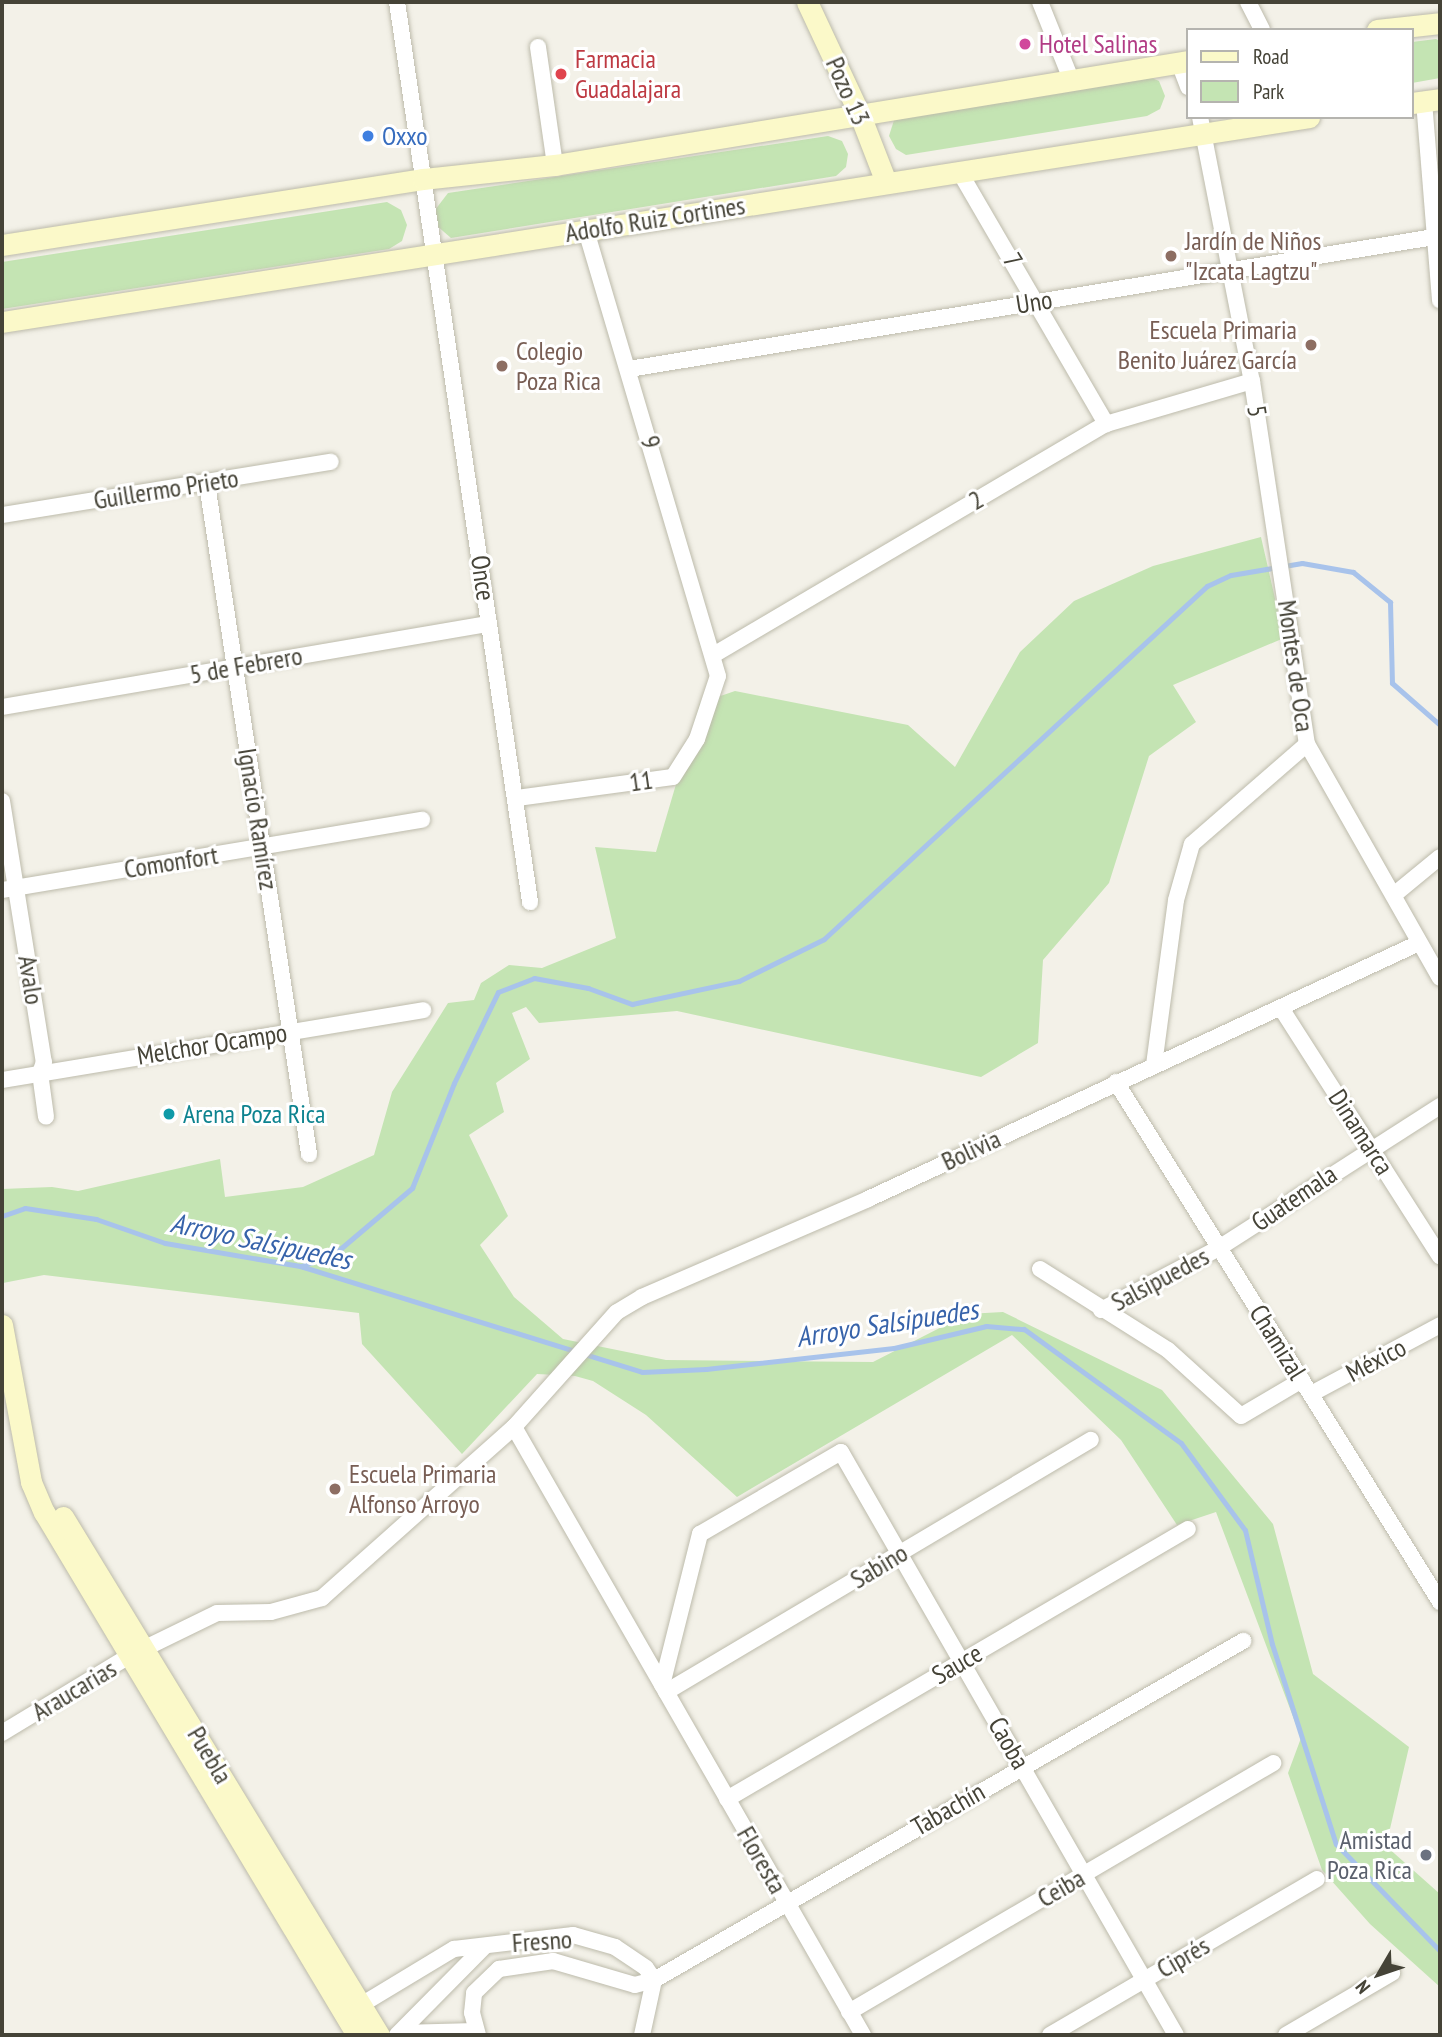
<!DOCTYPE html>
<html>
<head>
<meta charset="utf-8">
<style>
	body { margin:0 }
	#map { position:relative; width:1442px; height:2037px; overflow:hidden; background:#f3f1e8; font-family:"PT Sans Narrow",sans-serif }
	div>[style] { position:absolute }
	.green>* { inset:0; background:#c4e4b3 }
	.stream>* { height:5px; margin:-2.5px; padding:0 2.5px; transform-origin:2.5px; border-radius:2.5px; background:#a8c3eb }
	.roads { filter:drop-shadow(0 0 2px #bdbbab) drop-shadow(0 0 2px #bdbbab) }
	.street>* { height:16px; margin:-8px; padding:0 8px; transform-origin:8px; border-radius:8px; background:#fff }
	.secondary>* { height:21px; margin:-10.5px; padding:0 10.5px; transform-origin:10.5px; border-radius:10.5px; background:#fbf9c9 }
	.dots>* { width:19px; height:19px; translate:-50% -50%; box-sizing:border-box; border:4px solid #fff; border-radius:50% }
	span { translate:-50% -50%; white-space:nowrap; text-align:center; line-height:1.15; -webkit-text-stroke:6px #fff; paint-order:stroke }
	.hotel-label { font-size:26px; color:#b23c85 }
	.left { translate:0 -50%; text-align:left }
	.health-label { font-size:26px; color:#be3a42 }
	.street-label { font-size:26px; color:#454337 }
	.shop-label { font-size:26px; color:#366cbe }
	.education-label { font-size:26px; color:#785e54 }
	.right { translate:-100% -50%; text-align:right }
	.culture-label { font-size:26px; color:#0d838f }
	.worship-label { font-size:26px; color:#5b616d }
	.water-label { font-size:28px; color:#3763aa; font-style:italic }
	.frame { position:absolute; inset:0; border:4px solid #454337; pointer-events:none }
	.legend { position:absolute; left:1186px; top:28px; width:228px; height:91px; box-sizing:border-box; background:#fff; border:2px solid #b5b4af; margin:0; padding:9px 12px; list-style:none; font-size:21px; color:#454337 }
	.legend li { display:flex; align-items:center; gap:14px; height:35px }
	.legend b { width:35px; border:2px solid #b5b4af }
	.north { position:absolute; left:1344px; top:1939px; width:70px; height:70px; -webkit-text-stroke:5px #fff; paint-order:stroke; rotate:231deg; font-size:19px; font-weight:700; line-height:28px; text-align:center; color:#454337 }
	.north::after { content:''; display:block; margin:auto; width:24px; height:32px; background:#454337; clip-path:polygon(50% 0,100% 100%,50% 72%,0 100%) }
</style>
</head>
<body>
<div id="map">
	<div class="green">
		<div style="clip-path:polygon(1436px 39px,1440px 41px,1440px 78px,1412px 83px,1412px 42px)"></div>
		<div style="clip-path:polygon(1145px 75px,1159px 81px,1165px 96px,1160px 109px,1147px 116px,906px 155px,896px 149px,889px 136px,895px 117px)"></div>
		<div style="clip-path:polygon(828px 136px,842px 141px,848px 154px,846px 167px,836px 176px,451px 238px,436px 225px,435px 210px,448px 193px)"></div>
		<div style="clip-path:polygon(387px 202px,401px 210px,407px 225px,402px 241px,389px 249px,2px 309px,2px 262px)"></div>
		<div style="clip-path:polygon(1261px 537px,1284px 638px,1173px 685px,1196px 722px,1149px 756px,1109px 883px,1043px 960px,1038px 1043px,981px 1077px,677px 1011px,539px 1023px,526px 1007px,512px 1013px,530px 1059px,496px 1083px,504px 1112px,469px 1135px,508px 1216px,480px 1245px,514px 1297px,563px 1339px,666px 1360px,873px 1362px,967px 1314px,1003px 1312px,1162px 1390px,1273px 1524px,1313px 1674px,1409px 1747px,1386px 1846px,1440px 1894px,1440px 1987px,1370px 1924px,1322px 1870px,1288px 1773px,1301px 1738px,1216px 1512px,1177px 1525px,1121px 1440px,1012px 1335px,737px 1497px,646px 1415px,593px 1381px,575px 1376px,537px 1374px,462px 1454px,362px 1344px,359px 1313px,44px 1275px,3px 1283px,2px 1189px,52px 1187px,78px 1191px,220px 1159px,225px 1197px,303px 1187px,374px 1155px,392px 1092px,448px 1003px,474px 1000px,481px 983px,509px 965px,542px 968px,616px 938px,595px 847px,656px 852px,700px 703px,735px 691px,908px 725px,955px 767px,1020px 652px,1074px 601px,1153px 566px)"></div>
	</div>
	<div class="stream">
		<div style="left:2px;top:1216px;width:24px;rotate:-19deg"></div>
		<div style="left:25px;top:1208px;width:72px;rotate:8.8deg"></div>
		<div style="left:96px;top:1219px;width:73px;rotate:19.2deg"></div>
		<div style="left:165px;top:1243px;width:137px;rotate:9.7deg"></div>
		<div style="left:300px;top:1266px;width:358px;rotate:17.2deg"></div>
		<div style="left:642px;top:1372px;width:64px;rotate:-2.7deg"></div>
		<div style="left:706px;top:1369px;width:189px;rotate:-6.4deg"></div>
		<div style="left:894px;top:1348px;width:95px;rotate:-13.4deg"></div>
		<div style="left:986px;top:1326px;width:38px;rotate:5deg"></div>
		<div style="left:1024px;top:1329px;width:194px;rotate:36deg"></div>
		<div style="left:1181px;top:1443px;width:108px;rotate:53.7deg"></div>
		<div style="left:1245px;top:1530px;width:117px;rotate:76.7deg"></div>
		<div style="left:1272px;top:1644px;width:210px;rotate:72.3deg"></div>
		<div style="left:1336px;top:1844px;width:149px;rotate:45.8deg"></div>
		<div style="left:301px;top:1266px;width:34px;rotate:-19deg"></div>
		<div style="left:333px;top:1255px;width:104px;rotate:-40.3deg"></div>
		<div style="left:412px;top:1188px;width:113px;rotate:-68.2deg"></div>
		<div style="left:454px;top:1083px;width:101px;rotate:-64.2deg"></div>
		<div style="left:498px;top:992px;width:39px;rotate:-21deg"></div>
		<div style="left:534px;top:978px;width:55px;rotate:10.5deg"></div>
		<div style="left:588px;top:988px;width:47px;rotate:20deg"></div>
		<div style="left:632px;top:1004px;width:109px;rotate:-12.1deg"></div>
		<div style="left:739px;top:981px;width:95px;rotate:-26.3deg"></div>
		<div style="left:824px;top:939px;width:521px;rotate:-42.67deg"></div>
		<div style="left:1207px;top:586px;width:26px;rotate:-25deg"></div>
		<div style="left:1231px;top:575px;width:72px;rotate:-9.6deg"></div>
		<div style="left:1302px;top:563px;width:52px;rotate:10deg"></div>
		<div style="left:1353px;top:572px;width:48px;rotate:39deg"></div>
		<div style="left:1390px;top:602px;width:81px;rotate:88.6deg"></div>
		<div style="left:1392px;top:683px;width:64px;rotate:41.2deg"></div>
	</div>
	<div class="roads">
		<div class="street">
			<div style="left:397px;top:2px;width:910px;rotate:81.59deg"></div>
			<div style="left:1040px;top:2px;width:83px;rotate:68.1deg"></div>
			<div style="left:1248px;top:2px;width:31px;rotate:63deg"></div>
			<div style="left:538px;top:47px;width:119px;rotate:81.8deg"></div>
			<div style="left:1179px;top:63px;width:26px;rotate:69deg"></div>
			<div style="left:1424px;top:101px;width:200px;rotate:85.4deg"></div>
			<div style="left:1200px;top:117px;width:269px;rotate:78.9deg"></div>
			<div style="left:1252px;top:381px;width:367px;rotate:81.4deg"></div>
			<div style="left:1307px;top:744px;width:269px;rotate:60.4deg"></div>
			<div style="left:959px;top:171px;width:293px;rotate:59.8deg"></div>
			<div style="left:629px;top:369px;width:822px;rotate:-9.31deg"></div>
			<div style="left:207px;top:484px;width:678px;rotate:81.34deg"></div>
			<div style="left:2px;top:515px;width:333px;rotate:-9.2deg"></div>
			<div style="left:715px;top:654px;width:454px;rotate:-30.5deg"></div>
			<div style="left:1106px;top:424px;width:152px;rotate:-16.4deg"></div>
			<div style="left:2px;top:707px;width:494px;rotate:-9.7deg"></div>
			<div style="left:517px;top:798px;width:157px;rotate:-7.7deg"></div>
			<div style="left:673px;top:777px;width:45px;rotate:-57.7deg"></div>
			<div style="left:697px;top:739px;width:66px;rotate:-71.6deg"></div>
			<div style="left:718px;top:676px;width:465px;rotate:-106.5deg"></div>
			<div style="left:2px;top:801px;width:264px;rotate:80.9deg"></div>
			<div style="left:44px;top:1062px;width:12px;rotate:110deg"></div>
			<div style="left:40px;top:1073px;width:44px;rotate:82.2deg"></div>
			<div style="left:2px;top:890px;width:426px;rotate:-9.5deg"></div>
			<div style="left:1395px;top:894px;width:58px;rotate:-39.4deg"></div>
			<div style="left:1281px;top:1008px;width:295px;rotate:57.4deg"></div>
			<div style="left:1154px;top:1065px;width:166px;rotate:-82.4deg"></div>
			<div style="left:1176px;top:900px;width:58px;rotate:-74.1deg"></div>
			<div style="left:1192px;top:844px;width:152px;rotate:-41deg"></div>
			<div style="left:2px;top:1080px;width:427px;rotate:-9.4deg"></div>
			<div style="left:1116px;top:1082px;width:613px;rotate:58.07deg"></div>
			<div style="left:1040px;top:1269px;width:151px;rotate:32.3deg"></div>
			<div style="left:1168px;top:1350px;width:98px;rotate:42.1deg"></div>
			<div style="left:1241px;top:1416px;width:71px;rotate:-30.5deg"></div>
			<div style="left:1101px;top:1310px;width:133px;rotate:-27.7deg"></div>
			<div style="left:1219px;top:1248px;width:263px;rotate:-32.7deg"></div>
			<div style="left:1311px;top:1394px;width:146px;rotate:-28.1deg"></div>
			<div style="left:514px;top:1427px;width:701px;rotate:60.14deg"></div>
			<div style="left:662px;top:1685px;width:156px;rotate:-75.9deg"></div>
			<div style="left:700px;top:1534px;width:163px;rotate:-30.2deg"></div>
			<div style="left:841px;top:1452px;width:672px;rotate:60.12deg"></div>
			<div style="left:666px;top:1692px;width:494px;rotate:-30.7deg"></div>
			<div style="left:2px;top:1733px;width:149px;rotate:-31.2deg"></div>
			<div style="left:129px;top:1656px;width:98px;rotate:-26deg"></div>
			<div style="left:217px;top:1613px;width:54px;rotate:-1.1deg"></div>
			<div style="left:271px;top:1612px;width:53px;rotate:-15.4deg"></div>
			<div style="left:322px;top:1598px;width:257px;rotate:-41.7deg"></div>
			<div style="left:514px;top:1427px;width:154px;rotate:-48.2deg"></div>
			<div style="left:617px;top:1312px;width:29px;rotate:-31deg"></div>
			<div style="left:642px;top:1297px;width:246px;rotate:-23.4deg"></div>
			<div style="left:868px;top:1199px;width:608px;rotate:-24.92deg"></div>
			<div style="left:727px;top:1799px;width:534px;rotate:-30.36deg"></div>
			<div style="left:361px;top:2005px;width:109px;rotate:-31.1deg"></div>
			<div style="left:454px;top:1949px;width:120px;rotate:-6.7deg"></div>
			<div style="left:573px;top:1935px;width:44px;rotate:15.9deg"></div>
			<div style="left:615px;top:1947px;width:37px;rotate:34deg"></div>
			<div style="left:646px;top:1968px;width:14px;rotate:56deg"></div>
			<div style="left:654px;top:1980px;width:56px;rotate:102.3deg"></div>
			<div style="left:849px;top:2012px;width:492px;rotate:-30.4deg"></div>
			<div style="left:400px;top:2033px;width:76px;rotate:-1.5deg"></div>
			<div style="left:397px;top:2035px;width:125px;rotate:-45.3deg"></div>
			<div style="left:478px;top:2035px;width:23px;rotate:-105deg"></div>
			<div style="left:472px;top:2013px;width:20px;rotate:-84deg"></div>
			<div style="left:474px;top:1993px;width:35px;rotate:-44deg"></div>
			<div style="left:499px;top:1969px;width:55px;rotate:-8.4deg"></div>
			<div style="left:553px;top:1961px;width:85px;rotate:16.3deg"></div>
			<div style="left:635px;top:1985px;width:20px;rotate:-15deg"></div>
			<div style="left:654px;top:1980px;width:680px;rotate:-29.92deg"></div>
			<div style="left:1050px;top:2035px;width:309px;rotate:-30.3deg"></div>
			<div style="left:1286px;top:2035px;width:123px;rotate:-30.3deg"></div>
		</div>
		<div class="secondary">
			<div style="left:807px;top:2px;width:125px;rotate:64.9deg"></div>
			<div style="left:860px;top:115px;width:72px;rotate:68.8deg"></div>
			<div style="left:1377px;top:30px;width:63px;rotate:-6.3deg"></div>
			<div style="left:1412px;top:103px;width:28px;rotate:-8deg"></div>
			<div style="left:2px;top:245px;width:426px;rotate:-8.9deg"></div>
			<div style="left:423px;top:179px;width:133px;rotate:-6.1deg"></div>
			<div style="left:555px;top:165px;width:641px;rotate:-9.33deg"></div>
			<div style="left:2px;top:322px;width:1323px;rotate:-8.91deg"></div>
			<div style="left:2px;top:1325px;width:160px;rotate:79.5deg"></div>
			<div style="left:31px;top:1482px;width:33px;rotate:67deg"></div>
			<div style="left:44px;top:1512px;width:610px;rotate:59.1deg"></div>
			<div style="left:63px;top:1517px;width:607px;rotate:58.62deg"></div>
		</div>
	</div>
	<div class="dots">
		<div style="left:1025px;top:44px;background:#d1479c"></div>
		<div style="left:561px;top:74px;background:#e0444e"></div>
		<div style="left:368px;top:136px;background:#3f7fe0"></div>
		<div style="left:1171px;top:256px;background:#8d6e63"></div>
		<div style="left:1311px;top:345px;background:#8d6e63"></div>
		<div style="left:502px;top:366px;background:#8d6e63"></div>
		<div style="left:169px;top:1114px;background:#0f9aa8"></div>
		<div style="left:335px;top:1489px;background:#8d6e63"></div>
		<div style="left:1426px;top:1855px;background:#6b7280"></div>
	</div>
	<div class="hotel-label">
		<span class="left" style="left:1039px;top:44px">Hotel Salinas</span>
	</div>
	<div class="health-label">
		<span class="left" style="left:575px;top:74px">Farmacia<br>Guadalajara</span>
	</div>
	<div class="street-label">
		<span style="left:848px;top:91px;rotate:66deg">Pozo 13</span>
		<span style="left:655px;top:219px;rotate:-9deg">Adolfo Ruiz Cortines</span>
		<span style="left:1013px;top:260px;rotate:59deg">7</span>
		<span style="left:1034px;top:302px;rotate:-9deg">Uno</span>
		<span style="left:1257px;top:411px;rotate:81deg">5</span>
		<span style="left:651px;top:442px;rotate:73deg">9</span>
		<span style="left:166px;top:489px;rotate:-9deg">Guillermo Prieto</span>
		<span style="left:976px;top:500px;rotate:-30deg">2</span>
		<span style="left:483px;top:578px;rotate:82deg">Once</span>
		<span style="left:246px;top:665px;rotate:-10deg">5 de Febrero</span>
		<span style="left:1296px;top:666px;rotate:82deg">Montes de Oca</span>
		<span style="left:641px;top:781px;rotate:-8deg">11</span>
		<span style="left:258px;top:819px;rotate:81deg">Ignacio Ramírez</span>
		<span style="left:171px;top:862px;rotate:-9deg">Comonfort</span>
		<span style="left:31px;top:980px;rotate:81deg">Avalo</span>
		<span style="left:212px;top:1044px;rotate:-9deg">Melchor Ocampo</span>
		<span style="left:1361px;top:1132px;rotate:57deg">Dinamarca</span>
		<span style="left:971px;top:1150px;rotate:-25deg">Bolivia</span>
		<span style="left:1294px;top:1198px;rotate:-34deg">Guatemala</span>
		<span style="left:1160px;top:1279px;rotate:-28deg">Salsipuedes</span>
		<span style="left:1278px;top:1342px;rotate:58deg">Chamizal</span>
		<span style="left:1376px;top:1360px;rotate:-28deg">México</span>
		<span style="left:879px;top:1566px;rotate:-31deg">Sabino</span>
		<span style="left:957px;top:1664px;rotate:-30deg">Sauce</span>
		<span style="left:74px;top:1690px;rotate:-31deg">Araucarias</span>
		<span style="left:1009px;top:1743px;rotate:60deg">Caoba</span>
		<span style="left:210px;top:1755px;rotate:59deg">Puebla</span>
		<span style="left:948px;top:1809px;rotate:-30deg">Tabachín</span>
		<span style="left:762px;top:1860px;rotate:60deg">Floresta</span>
		<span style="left:1061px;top:1888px;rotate:-30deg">Ceiba</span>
		<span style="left:542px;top:1941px;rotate:-4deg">Fresno</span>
		<span style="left:1183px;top:1957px;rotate:-30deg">Ciprés</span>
	</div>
	<div class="shop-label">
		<span class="left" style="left:382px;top:136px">Oxxo</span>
	</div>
	<div class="education-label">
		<span class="left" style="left:1185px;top:256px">Jardín de Niños<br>"Izcata Lagtzu"</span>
		<span class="right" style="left:1297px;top:345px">Escuela Primaria<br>Benito Juárez García</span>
		<span class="left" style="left:516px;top:366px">Colegio<br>Poza Rica</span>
		<span class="left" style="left:349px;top:1489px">Escuela Primaria<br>Alfonso Arroyo</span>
	</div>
	<div class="culture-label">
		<span class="left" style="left:183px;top:1114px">Arena Poza Rica</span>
	</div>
	<div class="worship-label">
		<span class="right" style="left:1412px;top:1855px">Amistad<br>Poza Rica</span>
	</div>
	<div class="water-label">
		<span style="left:261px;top:1241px;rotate:12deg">Arroyo Salsipuedes</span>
		<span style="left:887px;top:1323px;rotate:-9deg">Arroyo Salsipuedes</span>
	</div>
	<div class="frame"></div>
	<ul class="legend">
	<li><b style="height:9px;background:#fbf9c9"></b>Road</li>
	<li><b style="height:19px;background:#c4e4b3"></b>Park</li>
	</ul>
	<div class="north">N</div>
</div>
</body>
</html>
